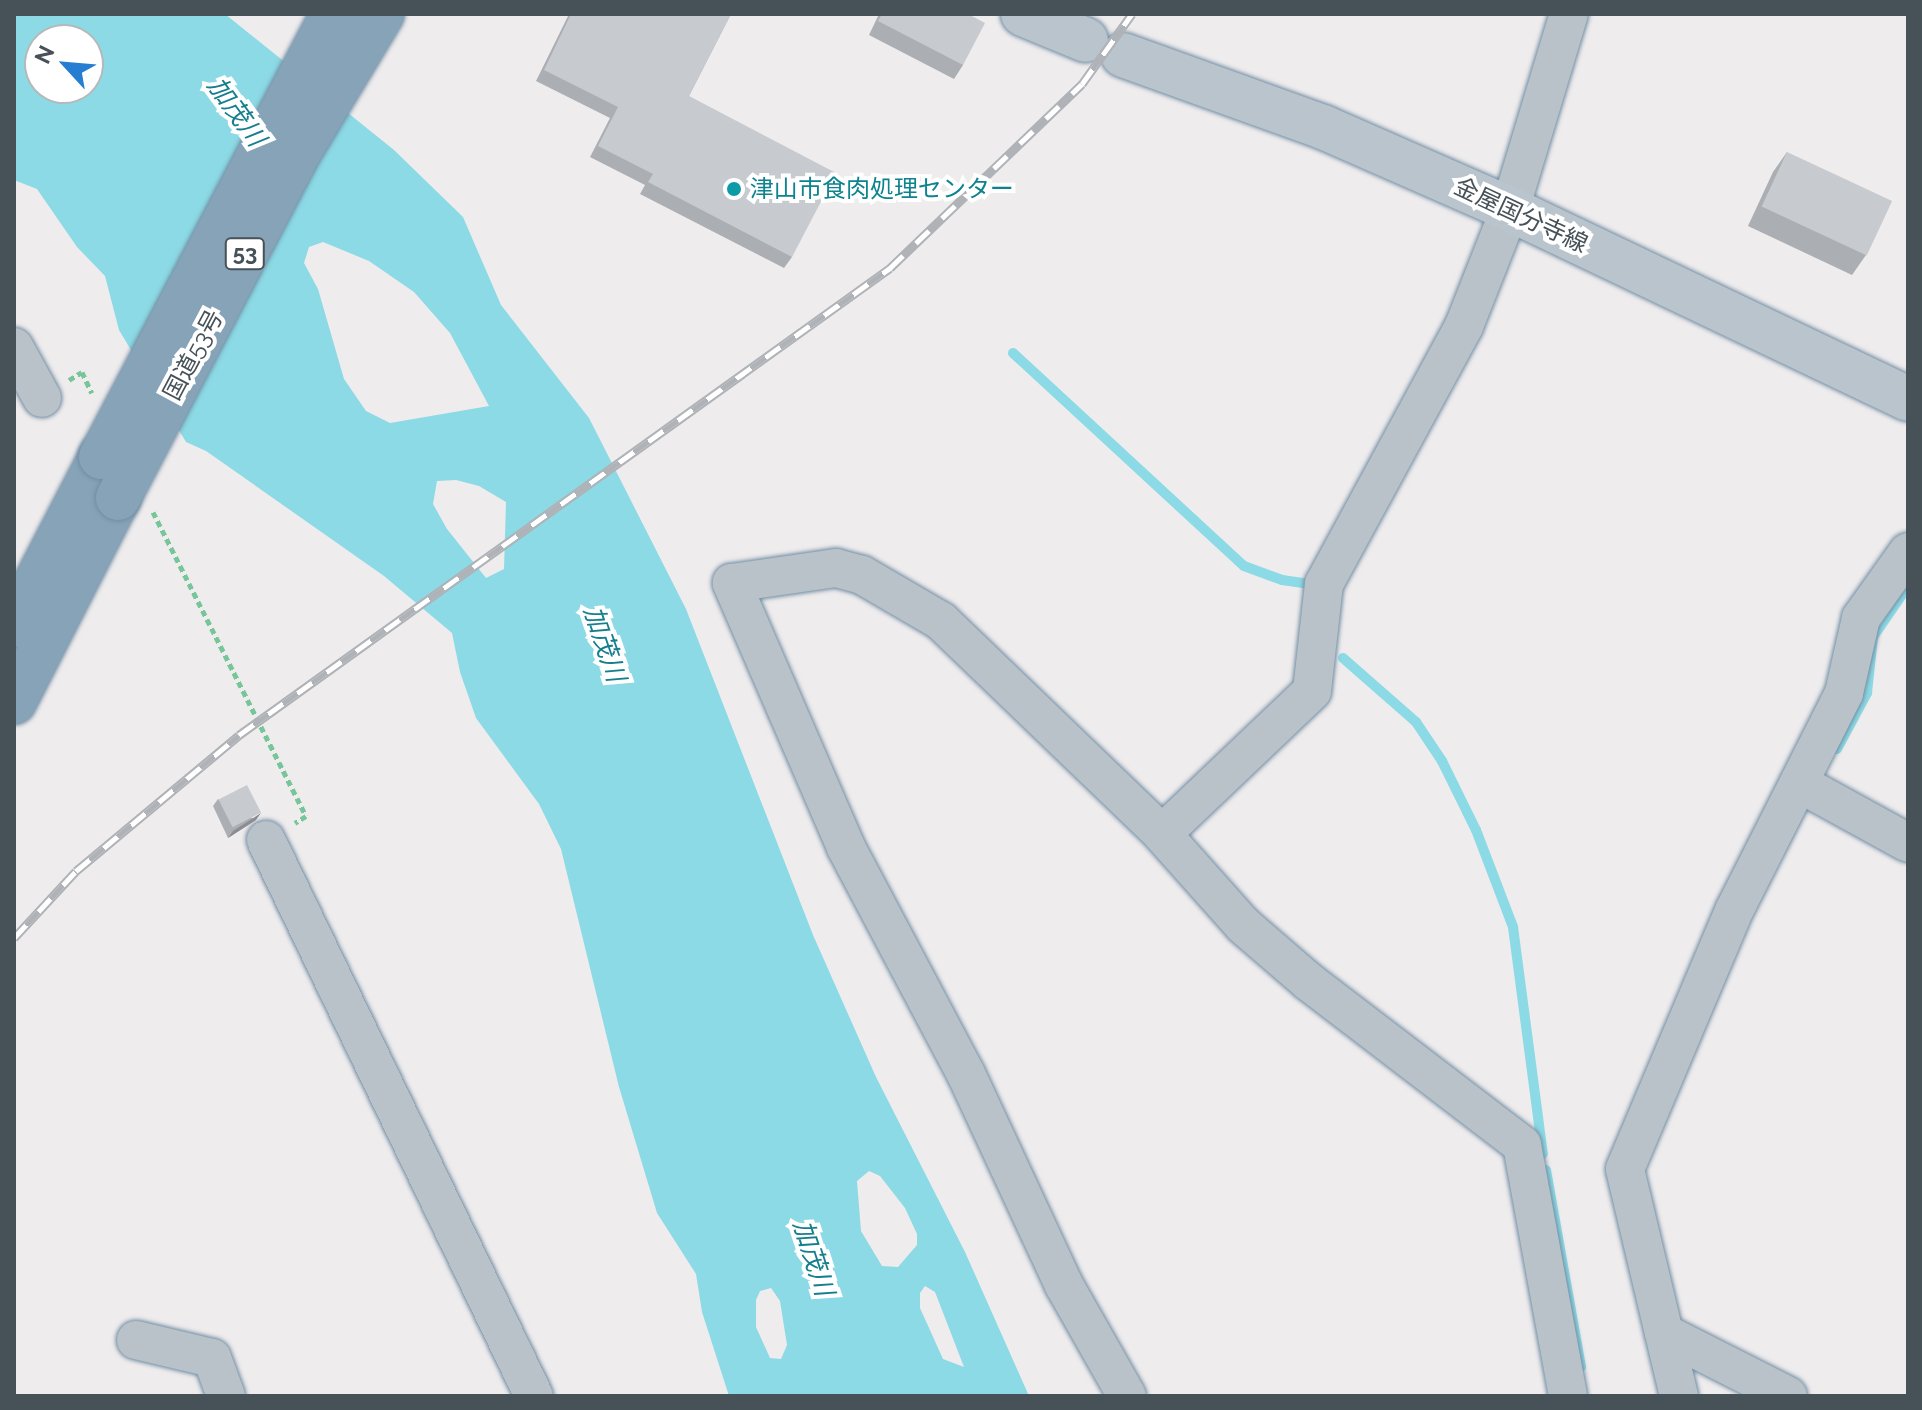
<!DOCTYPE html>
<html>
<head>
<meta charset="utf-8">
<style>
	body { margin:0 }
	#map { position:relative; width:1922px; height:1410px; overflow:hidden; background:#efeced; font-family:Raleway,"Noto Sans JP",sans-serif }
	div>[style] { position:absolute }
	.water>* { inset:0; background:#8cdae5 }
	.stream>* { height:10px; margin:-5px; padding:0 5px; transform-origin:5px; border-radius:5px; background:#8cdae5 }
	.path>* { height:5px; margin-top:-2.5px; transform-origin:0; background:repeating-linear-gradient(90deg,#77c699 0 6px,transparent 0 10px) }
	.roads { filter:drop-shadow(0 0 2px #728ea4) drop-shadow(0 0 2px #728ea4) }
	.street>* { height:38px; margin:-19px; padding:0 19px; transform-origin:19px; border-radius:19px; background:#b8c2c8 }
	.secondary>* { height:44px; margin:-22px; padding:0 22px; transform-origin:22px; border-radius:22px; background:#b9c4cd }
	.highway>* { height:44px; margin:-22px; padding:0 22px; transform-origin:22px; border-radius:22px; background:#87a3b8 }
	.rail>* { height:9px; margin-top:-4.5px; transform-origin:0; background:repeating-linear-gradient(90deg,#fff 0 18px,#afb2b6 0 36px); box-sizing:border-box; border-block:2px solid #afb2b6 }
	.bridges { filter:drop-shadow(0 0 2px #728ea4) drop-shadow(0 0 2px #728ea4) }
	.highway-bridge>* { height:44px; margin:-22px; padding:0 22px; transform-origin:22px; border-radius:22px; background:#87a3b8 }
	.wall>* { inset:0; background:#abaeb2 }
	.shaded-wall>* { inset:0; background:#8b8d91 }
	.building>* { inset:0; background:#c7cacf; transform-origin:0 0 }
	.dots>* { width:22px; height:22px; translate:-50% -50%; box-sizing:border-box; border:4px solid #fff; border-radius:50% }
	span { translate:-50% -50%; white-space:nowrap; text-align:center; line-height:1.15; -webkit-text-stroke:8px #fff; paint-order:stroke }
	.shield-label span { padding:2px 6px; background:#fff; border:2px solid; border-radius:6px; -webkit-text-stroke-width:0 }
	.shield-label { font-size:22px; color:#465158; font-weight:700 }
	.culture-label { font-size:24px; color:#0d838f }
	.left { translate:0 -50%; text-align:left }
	.street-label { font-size:24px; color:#465158 }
	.water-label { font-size:26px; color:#157f8e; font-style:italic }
	.frame { position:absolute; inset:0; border:16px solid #465158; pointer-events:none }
	.north { position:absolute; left:24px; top:24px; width:80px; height:80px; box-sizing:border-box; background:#fff; border:2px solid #b5b9bc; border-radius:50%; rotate:296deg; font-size:22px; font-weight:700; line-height:32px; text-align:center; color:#465158 }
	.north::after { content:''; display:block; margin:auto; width:28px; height:36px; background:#257ed1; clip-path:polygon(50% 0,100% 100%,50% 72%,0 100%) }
</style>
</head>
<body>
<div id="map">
	<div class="water">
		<div style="clip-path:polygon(evenodd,14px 14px,225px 14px,394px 150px,463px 217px,501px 305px,589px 418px,686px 609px,813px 935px,876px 1077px,965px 1252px,1029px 1396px,729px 1396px,702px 1312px,696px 1274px,657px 1213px,619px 1087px,561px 849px,539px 804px,476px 718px,460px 672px,452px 633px,384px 576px,206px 451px,186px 442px,119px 330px,105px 276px,77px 247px,37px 189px,14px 180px,14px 14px,40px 40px,88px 40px,88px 88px,40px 88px,40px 40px,14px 14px,323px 242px,369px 261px,414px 292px,450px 333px,489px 406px,390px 423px,366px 411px,344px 379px,318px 289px,304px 263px,309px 247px,323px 242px,14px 14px,456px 480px,479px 486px,506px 502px,504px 569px,486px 578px,447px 529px,433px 504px,437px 481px,456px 480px,14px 14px,869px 1171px,880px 1176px,905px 1208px,917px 1234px,917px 1245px,898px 1267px,882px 1266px,861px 1231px,857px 1181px,869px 1171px,14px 14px,925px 1286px,935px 1292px,964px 1367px,943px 1359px,920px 1308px,920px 1293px,925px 1286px,14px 14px,771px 1288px,780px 1301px,787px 1345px,781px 1359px,770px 1358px,756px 1327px,756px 1300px,760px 1291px,771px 1288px)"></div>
	</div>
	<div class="stream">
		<div style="left:1013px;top:353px;width:314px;rotate:42.7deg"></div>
		<div style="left:1244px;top:566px;width:40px;rotate:20.2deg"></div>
		<div style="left:1282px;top:580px;width:30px;rotate:8deg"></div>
		<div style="left:1312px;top:584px;width:5px;rotate:101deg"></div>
		<div style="left:1343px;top:658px;width:97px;rotate:41.2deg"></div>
		<div style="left:1416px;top:722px;width:47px;rotate:56.3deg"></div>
		<div style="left:1442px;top:761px;width:77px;rotate:63.8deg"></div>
		<div style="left:1476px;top:830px;width:104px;rotate:69.1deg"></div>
		<div style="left:1513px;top:927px;width:229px;rotate:82.5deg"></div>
		<div style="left:1837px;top:749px;width:64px;rotate:-61.8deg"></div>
		<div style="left:1867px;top:693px;width:56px;rotate:-83.9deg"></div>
		<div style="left:1873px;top:637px;width:62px;rotate:-55.5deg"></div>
		<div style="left:1546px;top:1170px;width:200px;rotate:79.9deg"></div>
	</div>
	<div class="path">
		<div style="left:69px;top:380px;width:15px;rotate:-32deg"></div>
		<div style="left:82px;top:372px;width:23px;rotate:65deg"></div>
		<div style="left:153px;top:512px;width:340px;rotate:63.3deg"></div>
		<div style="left:306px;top:816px;width:13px;rotate:148deg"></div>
	</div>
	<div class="roads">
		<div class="street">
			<div style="left:14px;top:347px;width:58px;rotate:61.2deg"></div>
			<div style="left:1799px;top:783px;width:124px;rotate:28.8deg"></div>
			<div style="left:1162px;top:834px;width:122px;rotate:48.3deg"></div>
			<div style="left:1243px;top:925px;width:87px;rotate:40.8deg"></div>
			<div style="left:1309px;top:982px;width:268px;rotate:37.4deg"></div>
			<div style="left:1522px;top:1145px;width:255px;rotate:79.6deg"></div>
			<div style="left:266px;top:840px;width:617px;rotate:64.27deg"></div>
			<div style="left:1664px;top:1333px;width:139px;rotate:26.9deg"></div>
			<div style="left:136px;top:1340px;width:78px;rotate:13.3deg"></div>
			<div style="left:212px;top:1358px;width:40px;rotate:69.8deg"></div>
			<div style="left:1127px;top:1396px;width:128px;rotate:-119.6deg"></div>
			<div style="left:1064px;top:1285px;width:233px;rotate:-114.9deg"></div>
			<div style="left:966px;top:1074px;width:257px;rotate:-117.9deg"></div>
			<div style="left:846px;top:847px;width:288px;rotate:-113.4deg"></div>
			<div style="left:732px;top:583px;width:105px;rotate:-8.2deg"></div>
			<div style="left:836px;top:568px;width:27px;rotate:15deg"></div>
			<div style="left:862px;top:575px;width:91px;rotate:30.2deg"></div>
			<div style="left:941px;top:621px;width:307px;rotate:43.9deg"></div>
			<div style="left:1162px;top:834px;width:207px;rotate:-43.6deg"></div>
			<div style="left:1312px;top:691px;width:108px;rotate:-83.6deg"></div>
			<div style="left:1324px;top:584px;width:294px;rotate:-61.5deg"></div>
			<div style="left:1464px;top:326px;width:126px;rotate:-68.5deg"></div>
			<div style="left:1510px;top:209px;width:204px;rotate:-73.2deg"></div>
			<div style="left:1679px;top:1396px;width:233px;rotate:-103.4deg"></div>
			<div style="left:1625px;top:1169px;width:282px;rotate:-67.1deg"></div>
			<div style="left:1735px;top:909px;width:242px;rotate:-63.2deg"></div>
			<div style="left:1844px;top:693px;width:77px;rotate:-77.2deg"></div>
			<div style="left:1861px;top:618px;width:81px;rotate:-54.5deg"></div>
		</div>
		<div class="secondary">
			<div style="left:1023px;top:14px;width:68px;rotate:22.4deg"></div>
			<div style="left:1123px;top:55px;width:213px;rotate:19.8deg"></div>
			<div style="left:1323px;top:127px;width:204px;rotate:23.7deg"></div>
			<div style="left:1510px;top:209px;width:441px;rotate:25.5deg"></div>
		</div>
		<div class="highway">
			<div style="left:14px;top:625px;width:189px;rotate:-62.6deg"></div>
			<div style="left:14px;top:702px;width:229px;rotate:-63deg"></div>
		</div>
	</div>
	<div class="rail">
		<div style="left:14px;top:938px;width:91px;rotate:-47.2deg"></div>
		<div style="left:76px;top:871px;width:212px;rotate:-39.8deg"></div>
		<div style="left:239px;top:735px;width:801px;rotate:-35.65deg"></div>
		<div style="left:890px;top:268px;width:266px;rotate:-43.8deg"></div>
		<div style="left:1082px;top:84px;width:86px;rotate:-54.5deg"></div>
	</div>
	<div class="bridges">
		<div class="highway-bridge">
			<div style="left:101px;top:457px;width:500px;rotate:-62.36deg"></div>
			<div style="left:118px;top:498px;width:390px;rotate:-62.4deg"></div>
			<div style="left:299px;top:152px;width:161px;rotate:-59deg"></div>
		</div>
	</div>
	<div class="wall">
		<div style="clip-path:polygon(569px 14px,731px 14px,689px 96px,792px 257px,784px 268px,640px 194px,645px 185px,590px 157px,610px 118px,536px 81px)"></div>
		<div style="clip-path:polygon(879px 14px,968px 14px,963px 65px,954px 79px,869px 35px)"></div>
		<div style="clip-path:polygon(1787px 152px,1866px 255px,1852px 275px,1748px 226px,1773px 172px)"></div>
		<div style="clip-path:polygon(218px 799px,256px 820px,228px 838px,213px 806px)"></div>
	</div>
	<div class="shaded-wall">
		<div style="clip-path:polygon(261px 813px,256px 820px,228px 838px,233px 831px)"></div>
	</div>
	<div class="building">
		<div style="clip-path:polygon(571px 14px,731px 14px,689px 96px,836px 173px,792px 257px,648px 182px,653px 174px,598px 146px,618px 107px,544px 70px)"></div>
		<div style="clip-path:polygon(882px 14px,968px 14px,985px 23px,963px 65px,878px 21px)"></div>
		<div style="left:1787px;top:152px;width:116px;height:60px;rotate:25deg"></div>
		<div style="left:247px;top:785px;width:31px;height:32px;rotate:63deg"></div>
	</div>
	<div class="dots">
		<div style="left:734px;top:189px;background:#0f9aa8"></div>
	</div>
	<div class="shield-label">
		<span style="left:245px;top:254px">53</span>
	</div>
	<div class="culture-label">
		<span class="left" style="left:750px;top:189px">津山市食肉処理センター</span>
	</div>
	<div class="street-label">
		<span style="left:1521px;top:215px;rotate:25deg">金屋国分寺線</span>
		<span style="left:193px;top:355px;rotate:-62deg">国道53号</span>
	</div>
	<div class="water-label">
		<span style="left:236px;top:112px;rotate:54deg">加茂川</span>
		<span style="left:604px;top:644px;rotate:71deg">加茂川</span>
		<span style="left:813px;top:1258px;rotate:72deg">加茂川</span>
	</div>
	<div class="frame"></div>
	<div class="north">N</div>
</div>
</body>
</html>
